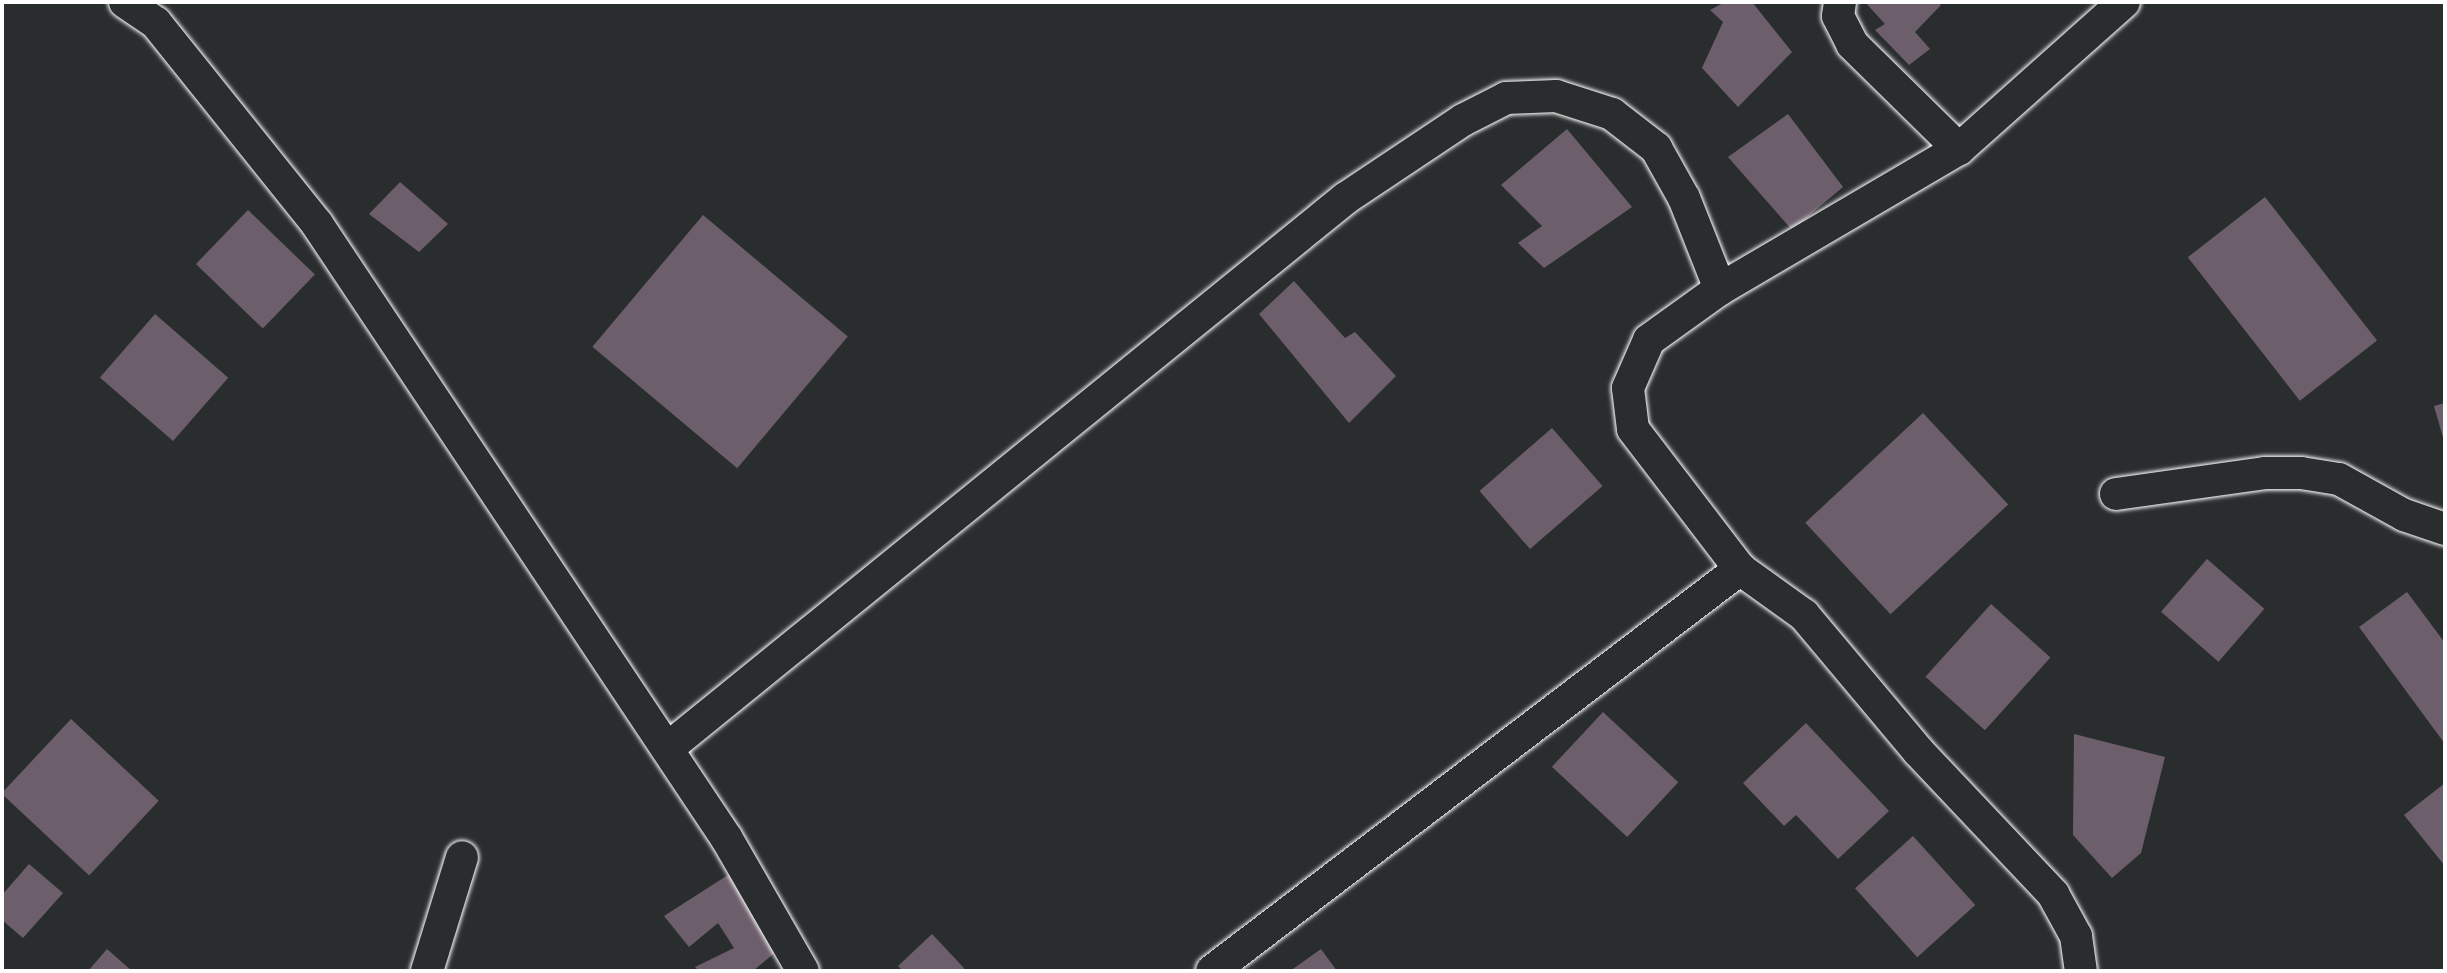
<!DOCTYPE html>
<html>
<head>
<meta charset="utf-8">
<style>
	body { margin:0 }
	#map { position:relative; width:2447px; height:973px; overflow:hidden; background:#2a2d2e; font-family:"Indie Flower",sans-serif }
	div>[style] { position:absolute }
	.building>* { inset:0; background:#6d5e6c; transform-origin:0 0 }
	.roads { filter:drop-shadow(0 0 2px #fff) drop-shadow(0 0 2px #fff) }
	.street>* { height:32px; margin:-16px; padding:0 16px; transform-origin:16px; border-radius:16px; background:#2a2d2e }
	span { translate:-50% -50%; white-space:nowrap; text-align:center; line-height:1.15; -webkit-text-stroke:6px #2a2d2e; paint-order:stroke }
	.frame { position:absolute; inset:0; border:4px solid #fff; pointer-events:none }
</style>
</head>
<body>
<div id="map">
	<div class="building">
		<div style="clip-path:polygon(1725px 2px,1752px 2px,1792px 52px,1738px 107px,1702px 68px,1723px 22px,1710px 10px)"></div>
		<div style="clip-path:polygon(1865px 2px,1938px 2px,1941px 5px,1915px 32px,1930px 49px,1909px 65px,1875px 30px,1885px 24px)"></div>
		<div style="clip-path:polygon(1788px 114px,1843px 187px,1792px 230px,1728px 157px)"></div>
		<div style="clip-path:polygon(1567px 129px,1632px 207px,1544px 268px,1518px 243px,1542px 226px,1501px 185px)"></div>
		<div style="clip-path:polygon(400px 182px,448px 224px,419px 252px,369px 214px)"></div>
		<div style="left:2265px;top:197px;width:182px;height:98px;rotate:52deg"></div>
		<div style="left:248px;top:210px;width:93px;height:75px;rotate:44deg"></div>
		<div style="left:703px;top:215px;width:189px;height:172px;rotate:40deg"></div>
		<div style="clip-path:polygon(1294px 281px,1345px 338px,1355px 332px,1396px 376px,1349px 423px,1259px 314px)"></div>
		<div style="left:155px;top:314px;width:97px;height:84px;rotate:41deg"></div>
		<div style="clip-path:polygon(2445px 403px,2445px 441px,2444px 441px,2434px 406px)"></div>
		<div style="left:1923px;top:413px;width:125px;height:161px;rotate:47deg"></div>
		<div style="left:1552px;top:428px;width:77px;height:96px;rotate:49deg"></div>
		<div style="left:2207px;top:559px;width:76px;height:70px;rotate:41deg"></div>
		<div style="clip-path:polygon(2407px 592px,2445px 643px,2445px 744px,2359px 627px)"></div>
		<div style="left:1991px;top:604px;width:80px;height:98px;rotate:42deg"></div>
		<div style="left:1603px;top:712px;width:103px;height:75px;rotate:43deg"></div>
		<div style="left:71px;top:719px;width:120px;height:102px;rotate:43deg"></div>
		<div style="clip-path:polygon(1806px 723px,1889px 811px,1838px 859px,1796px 815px,1784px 826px,1743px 783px)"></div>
		<div style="clip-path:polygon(2074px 734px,2165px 757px,2141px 853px,2112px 878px,2073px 835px)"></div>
		<div style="clip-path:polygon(2445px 783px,2445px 866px,2404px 815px)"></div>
		<div style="left:1913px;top:836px;width:93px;height:78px;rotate:48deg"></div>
		<div style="clip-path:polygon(29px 864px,63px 893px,23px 938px,2px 920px,2px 895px)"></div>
		<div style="clip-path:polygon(731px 873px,778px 950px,753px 971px,699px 971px,695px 967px,734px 948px,718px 923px,689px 947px,664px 916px)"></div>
		<div style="clip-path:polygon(932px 934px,964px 968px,963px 971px,903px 971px,898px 966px)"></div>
		<div style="clip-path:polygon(107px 949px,132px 971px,88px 971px)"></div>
		<div style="clip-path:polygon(1321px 949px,1337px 971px,1290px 971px)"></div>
	</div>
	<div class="roads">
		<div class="street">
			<div style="left:125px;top:2px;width:37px;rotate:34deg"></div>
			<div style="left:156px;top:23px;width:258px;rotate:51.3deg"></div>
			<div style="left:317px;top:224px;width:739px;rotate:56.31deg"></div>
			<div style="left:727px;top:839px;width:152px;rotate:60.1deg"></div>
			<div style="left:1840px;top:2px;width:14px;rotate:98deg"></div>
			<div style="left:1838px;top:16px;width:31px;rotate:63deg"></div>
			<div style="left:1852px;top:44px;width:150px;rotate:44.5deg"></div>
			<div style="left:2116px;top:494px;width:150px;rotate:-8deg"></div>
			<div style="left:2265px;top:473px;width:36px"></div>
			<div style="left:2301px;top:473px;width:38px;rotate:9deg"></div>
			<div style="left:2339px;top:479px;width:74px;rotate:29deg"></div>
			<div style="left:2404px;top:515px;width:43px;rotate:18.9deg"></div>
			<div style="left:1740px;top:569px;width:176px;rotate:-127.4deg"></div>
			<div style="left:1633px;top:429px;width:41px;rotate:-97deg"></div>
			<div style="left:1628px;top:388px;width:52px;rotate:-66.4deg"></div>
			<div style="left:1649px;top:340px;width:87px;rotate:-35.7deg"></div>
			<div style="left:1720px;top:289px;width:277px;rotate:-30.4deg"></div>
			<div style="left:1959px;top:149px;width:221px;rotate:-41.7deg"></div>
			<div style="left:668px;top:748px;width:873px;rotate:-39.05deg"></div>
			<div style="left:1346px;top:198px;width:141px;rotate:-33.7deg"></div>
			<div style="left:1463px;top:120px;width:48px;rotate:-27.1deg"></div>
			<div style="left:1506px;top:98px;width:50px;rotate:-2.3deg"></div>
			<div style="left:1556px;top:96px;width:59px;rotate:17.8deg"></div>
			<div style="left:1612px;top:114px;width:56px;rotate:37.7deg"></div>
			<div style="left:1656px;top:148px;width:57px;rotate:60.8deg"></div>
			<div style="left:1684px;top:198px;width:98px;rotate:68.4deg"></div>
			<div style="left:427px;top:971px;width:119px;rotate:-72.9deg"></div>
			<div style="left:1212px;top:971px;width:664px;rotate:-37.28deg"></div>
			<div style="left:1740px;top:569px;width:79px;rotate:35.7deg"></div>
			<div style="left:1804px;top:615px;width:177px;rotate:50deg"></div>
			<div style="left:1918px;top:751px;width:197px;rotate:46.6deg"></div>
			<div style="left:2053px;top:894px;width:48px;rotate:61.3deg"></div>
			<div style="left:2076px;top:936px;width:35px;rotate:82deg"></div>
		</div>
	</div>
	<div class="frame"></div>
</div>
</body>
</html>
